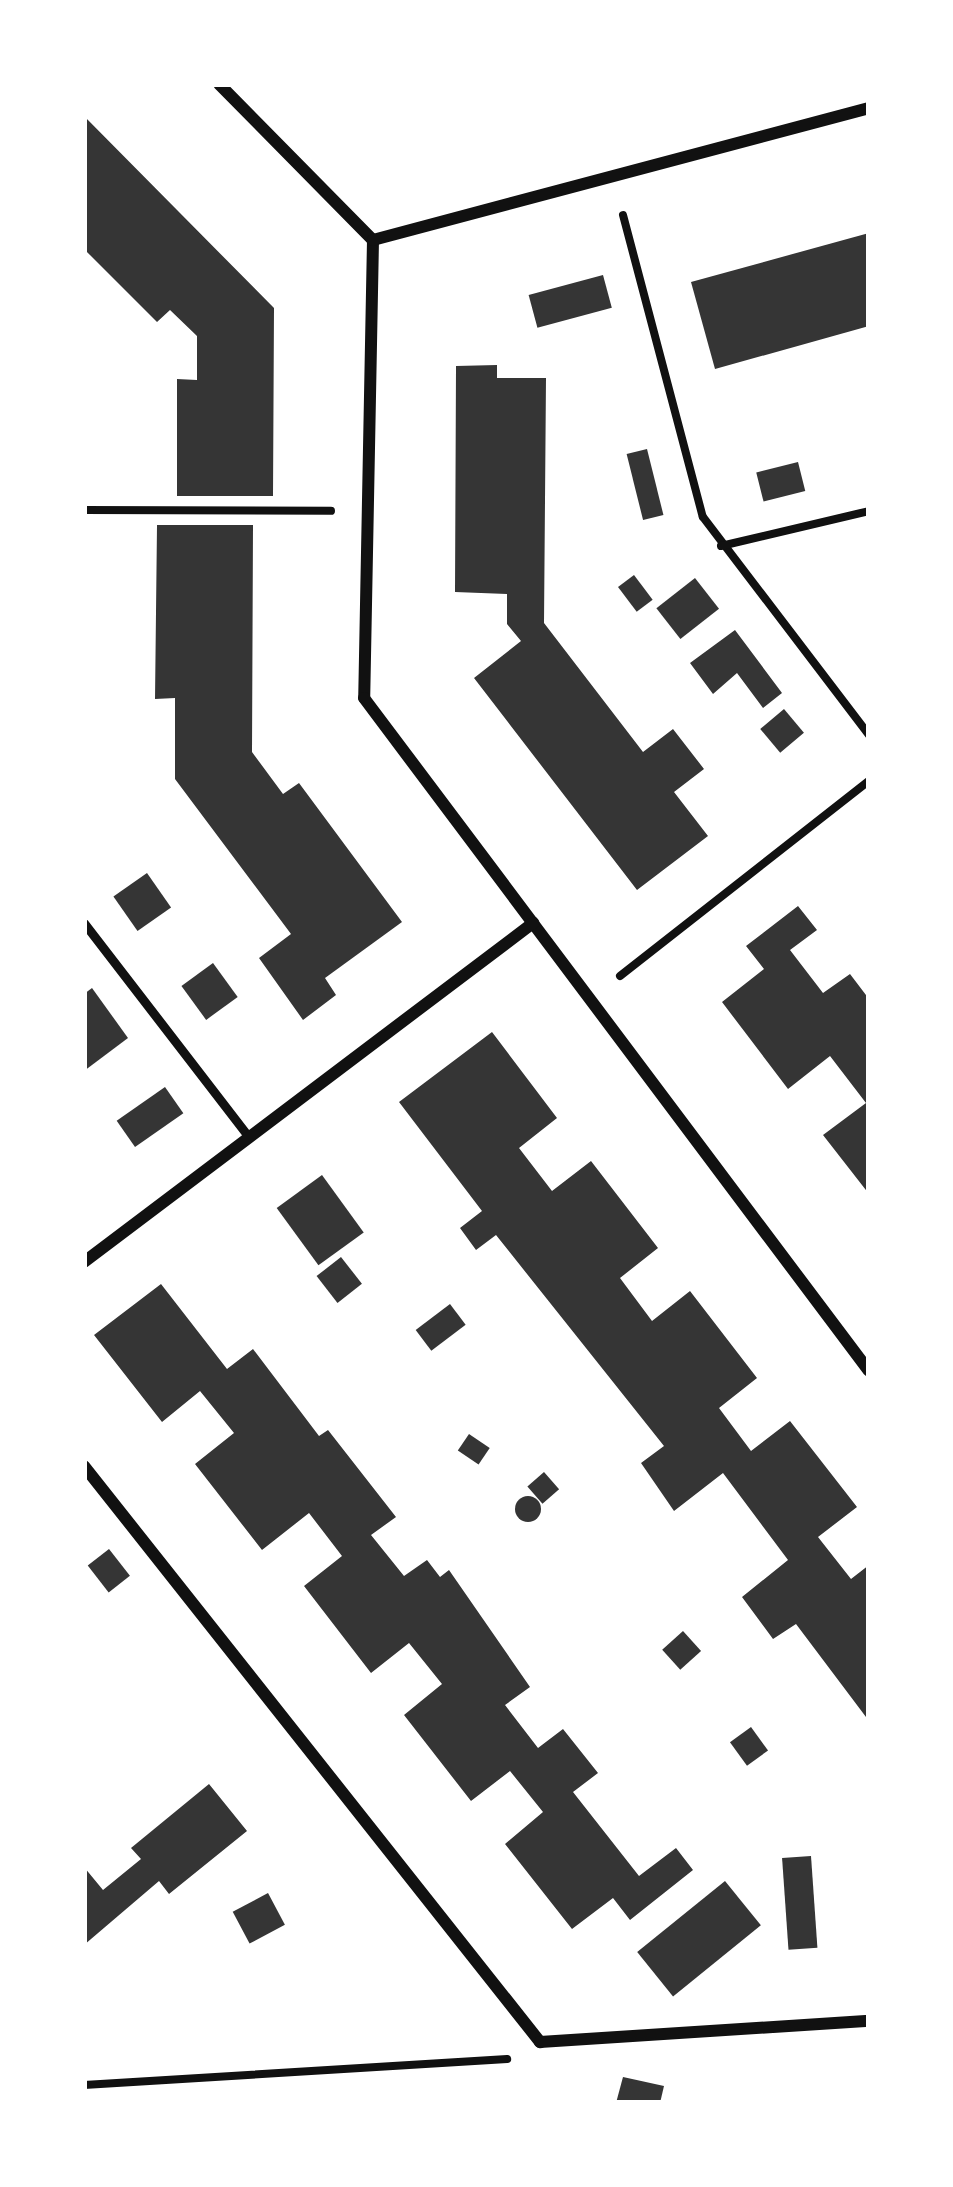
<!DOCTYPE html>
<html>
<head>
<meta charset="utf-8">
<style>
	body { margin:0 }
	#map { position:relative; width:953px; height:2187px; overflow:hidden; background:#fff; font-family:"Fira Sans",sans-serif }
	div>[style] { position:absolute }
	.building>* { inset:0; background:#353535; transform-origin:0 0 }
	.round { border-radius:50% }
	.path>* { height:8px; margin:-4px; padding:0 4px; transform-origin:4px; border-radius:4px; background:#111 }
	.service>* { height:9px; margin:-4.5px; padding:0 4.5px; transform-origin:4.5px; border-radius:4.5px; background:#111 }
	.minor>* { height:12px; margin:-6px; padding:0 6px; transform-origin:6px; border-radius:6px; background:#111 }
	span { translate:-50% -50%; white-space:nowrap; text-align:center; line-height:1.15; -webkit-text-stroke:12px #fff; paint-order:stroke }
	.frame { position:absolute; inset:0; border:87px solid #fff; pointer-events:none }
</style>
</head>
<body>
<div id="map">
	<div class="building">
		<div style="clip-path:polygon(84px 116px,274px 308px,273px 496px,177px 496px,177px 379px,197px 380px,197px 336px,170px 310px,157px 322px,84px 249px)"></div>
		<div style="clip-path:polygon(869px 233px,869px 326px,715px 369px,691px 282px)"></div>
		<div style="left:603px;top:275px;width:34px;height:77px;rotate:75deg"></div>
		<div style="clip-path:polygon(497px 365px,497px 378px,546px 378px,544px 623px,643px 752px,673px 729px,704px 769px,674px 792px,708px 836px,637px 890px,474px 678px,521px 641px,507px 624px,507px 594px,455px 592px,456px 366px)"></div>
		<div style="left:647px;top:449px;width:68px;height:21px;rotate:76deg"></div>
		<div style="left:798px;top:462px;width:30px;height:43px;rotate:76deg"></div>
		<div style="clip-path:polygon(157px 525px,253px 525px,252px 752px,283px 794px,299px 783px,402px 922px,325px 978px,336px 995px,303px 1020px,259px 958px,291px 934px,175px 779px,175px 698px,155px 699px)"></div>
		<div style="left:634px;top:575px;width:31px;height:20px;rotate:53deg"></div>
		<div style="left:695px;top:578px;width:39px;height:49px;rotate:52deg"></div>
		<div style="clip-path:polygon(735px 630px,782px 693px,763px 708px,737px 673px,713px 694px,690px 663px)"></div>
		<div style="left:784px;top:709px;width:31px;height:31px;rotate:50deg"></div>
		<div style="left:147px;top:873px;width:42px;height:41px;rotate:55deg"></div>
		<div style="clip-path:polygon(798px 906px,817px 930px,790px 950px,823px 993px,850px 974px,869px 999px,869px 1194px,823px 1135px,866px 1103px,830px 1056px,788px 1089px,722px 1002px,764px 969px,746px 946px)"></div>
		<div style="left:213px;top:963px;width:42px;height:39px;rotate:54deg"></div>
		<div style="clip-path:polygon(92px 988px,128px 1038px,84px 1071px,84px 994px)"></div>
		<div style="clip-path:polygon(492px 1032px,557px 1118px,519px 1148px,552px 1191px,591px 1161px,658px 1248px,620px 1278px,652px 1321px,690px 1291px,757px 1378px,719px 1408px,751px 1451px,790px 1421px,857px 1507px,818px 1537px,851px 1579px,869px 1565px,869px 1721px,796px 1624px,773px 1639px,742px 1597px,788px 1560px,723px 1473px,674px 1511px,641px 1463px,664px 1446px,496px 1235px,476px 1250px,460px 1228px,482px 1211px,399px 1102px)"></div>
		<div style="left:165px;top:1087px;width:32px;height:59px;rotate:55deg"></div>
		<div style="left:322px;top:1175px;width:71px;height:56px;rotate:54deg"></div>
		<div style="left:341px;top:1257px;width:34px;height:31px;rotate:52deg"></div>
		<div style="clip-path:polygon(161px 1284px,227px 1369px,253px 1349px,319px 1436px,328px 1430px,396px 1517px,371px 1535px,404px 1576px,427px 1560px,440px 1577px,449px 1570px,530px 1687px,505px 1705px,538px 1748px,563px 1729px,598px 1773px,573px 1792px,639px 1876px,676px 1848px,693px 1870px,630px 1920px,613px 1898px,572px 1929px,505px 1844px,543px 1812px,510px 1771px,471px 1801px,404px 1715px,442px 1684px,409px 1643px,371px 1673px,304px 1586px,342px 1556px,309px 1513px,262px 1550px,195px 1464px,234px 1433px,200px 1391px,162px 1422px,94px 1335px)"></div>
		<div style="left:450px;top:1304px;width:26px;height:43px;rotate:53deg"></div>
		<div style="left:469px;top:1434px;width:25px;height:20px;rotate:34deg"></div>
		<div style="left:544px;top:1472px;width:23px;height:22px;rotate:49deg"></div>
		<div class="round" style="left:515px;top:1496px;width:26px;height:26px"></div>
		<div style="left:109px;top:1549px;width:34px;height:27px;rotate:52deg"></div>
		<div style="left:683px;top:1631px;width:27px;height:28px;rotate:48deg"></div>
		<div style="left:751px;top:1727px;width:29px;height:26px;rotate:54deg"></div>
		<div style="clip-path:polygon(209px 1784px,247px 1831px,169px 1894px,159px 1881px,84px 1945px,84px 1867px,103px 1890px,141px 1859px,131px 1848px)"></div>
		<div style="left:811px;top:1856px;width:92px;height:29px;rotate:86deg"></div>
		<div style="left:725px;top:1881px;width:57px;height:113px;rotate:51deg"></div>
		<div style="left:268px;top:1893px;width:36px;height:40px;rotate:62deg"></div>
		<div style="clip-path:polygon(623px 2077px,664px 2086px,660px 2103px,616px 2103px)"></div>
	</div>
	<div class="path">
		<div style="left:623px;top:215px;width:312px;rotate:75.2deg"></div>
		<div style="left:703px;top:517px;width:274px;rotate:52.7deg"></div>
		<div style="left:84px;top:510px;width:247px;rotate:0.2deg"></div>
		<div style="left:721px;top:546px;width:152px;rotate:-13.3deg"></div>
		<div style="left:620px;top:976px;width:316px;rotate:-38.1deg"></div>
		<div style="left:84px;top:2085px;width:424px;rotate:-3.5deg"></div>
	</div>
	<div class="service">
		<div style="left:84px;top:923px;width:269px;rotate:52.4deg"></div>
	</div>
	<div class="minor">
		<div style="left:219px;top:84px;width:219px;rotate:45.4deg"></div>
		<div style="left:373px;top:240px;width:458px;rotate:91.1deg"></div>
		<div style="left:364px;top:698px;width:841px;rotate:53.12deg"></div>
		<div style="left:373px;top:240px;width:513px;rotate:-14.9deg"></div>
		<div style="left:84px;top:1262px;width:563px;rotate:-37.05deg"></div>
		<div style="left:84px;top:1466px;width:735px;rotate:51.63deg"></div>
		<div style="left:540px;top:2042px;width:330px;rotate:-3.7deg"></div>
	</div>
	<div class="frame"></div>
</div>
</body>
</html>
